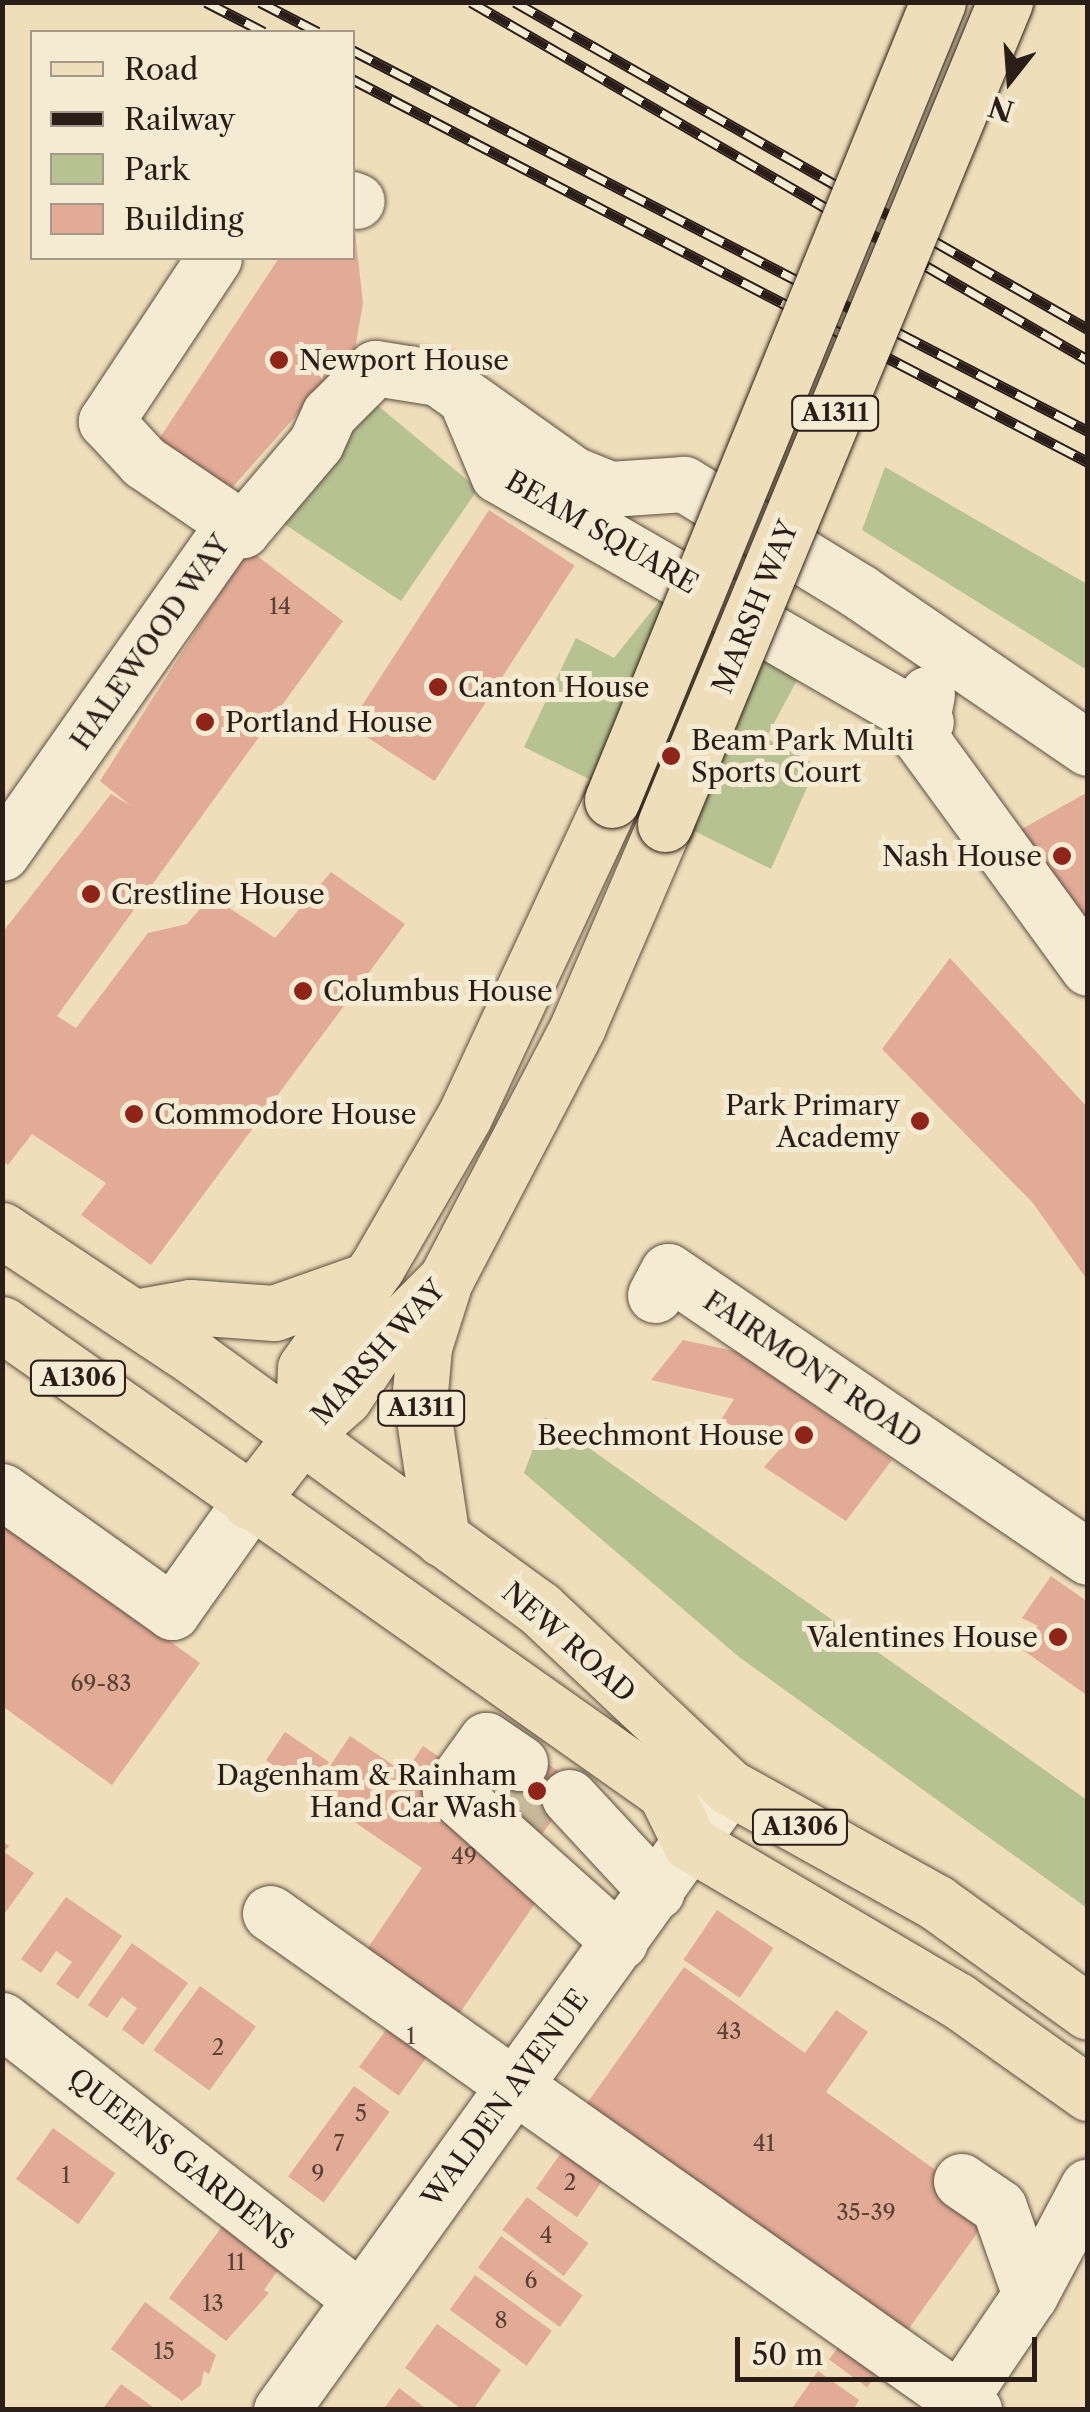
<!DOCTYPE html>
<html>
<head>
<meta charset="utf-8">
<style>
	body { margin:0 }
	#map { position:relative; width:1090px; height:2412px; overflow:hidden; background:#efdeba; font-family:"Libre Caslon Text",serif }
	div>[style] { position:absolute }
	.green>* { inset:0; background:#b6c291 }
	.building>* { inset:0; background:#e2ab96; transform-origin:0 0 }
	.minor-tunnel>* { height:55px; margin-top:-27.5px; transform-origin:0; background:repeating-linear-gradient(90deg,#c8b89a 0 55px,transparent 0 83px) }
	.roads { filter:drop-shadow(0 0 2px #5c4e40) drop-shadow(0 0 2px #5c4e40) }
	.minor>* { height:55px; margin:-27.5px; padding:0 27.5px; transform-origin:27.5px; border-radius:27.5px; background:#f5ead2 }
	.major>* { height:55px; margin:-27.5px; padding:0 27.5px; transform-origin:27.5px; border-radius:27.5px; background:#efdeba }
	.rail>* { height:11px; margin-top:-5.5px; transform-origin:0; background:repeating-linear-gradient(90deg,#f5ead2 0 22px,#2b1e18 0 44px); box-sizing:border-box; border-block:2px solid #2b1e18 }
	.bridges { filter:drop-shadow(0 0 2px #2b1e18) drop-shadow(0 0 2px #2b1e18) }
	.major-bridge>* { height:55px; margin:-27.5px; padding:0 27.5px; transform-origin:27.5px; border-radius:27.5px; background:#efdeba }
	.dots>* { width:28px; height:28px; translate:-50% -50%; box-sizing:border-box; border:5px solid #f5ead2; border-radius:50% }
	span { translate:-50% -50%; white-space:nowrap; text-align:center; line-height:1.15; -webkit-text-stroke:10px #f5ead2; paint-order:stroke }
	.number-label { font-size:22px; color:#594138 }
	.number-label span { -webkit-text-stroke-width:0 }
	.shield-label span { padding:2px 8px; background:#f5ead2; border:2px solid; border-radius:8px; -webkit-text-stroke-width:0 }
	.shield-label { font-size:25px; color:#2b1e18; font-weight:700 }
	.poi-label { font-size:28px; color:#2b1e18 }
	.left { translate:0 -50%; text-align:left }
	.right { translate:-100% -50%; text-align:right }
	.street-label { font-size:28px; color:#2b1e18 }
	.frame { position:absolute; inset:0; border:5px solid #2b1e18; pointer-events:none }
	.legend { position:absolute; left:30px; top:30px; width:325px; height:230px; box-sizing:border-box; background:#f5ead2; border:2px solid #a49888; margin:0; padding:12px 18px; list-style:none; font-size:30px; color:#2b1e18 }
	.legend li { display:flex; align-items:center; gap:20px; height:50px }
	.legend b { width:50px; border:2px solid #a49888 }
	.north { position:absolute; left:960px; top:30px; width:100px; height:100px; -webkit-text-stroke:8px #f5ead2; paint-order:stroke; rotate:197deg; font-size:28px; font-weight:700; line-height:40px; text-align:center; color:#2b1e18 }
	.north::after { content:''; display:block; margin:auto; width:35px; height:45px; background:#2b1e18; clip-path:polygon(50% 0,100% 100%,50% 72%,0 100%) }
	.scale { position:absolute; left:735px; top:2337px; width:302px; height:45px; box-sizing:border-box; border:5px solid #2b1e18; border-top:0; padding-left:12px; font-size:30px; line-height:35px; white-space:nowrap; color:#2b1e18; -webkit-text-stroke:8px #f5ead2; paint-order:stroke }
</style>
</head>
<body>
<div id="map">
	<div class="green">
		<div style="clip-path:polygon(364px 394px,478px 489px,401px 601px,272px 516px)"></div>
		<div style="clip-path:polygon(885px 467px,1087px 584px,1087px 670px,862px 530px)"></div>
		<div style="clip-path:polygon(661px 599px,803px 669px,766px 738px,817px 765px,771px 869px,524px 747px,576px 638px,614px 658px)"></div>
		<div style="clip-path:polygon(545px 1417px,1087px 1800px,1087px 1908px,739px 1657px,524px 1473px)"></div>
	</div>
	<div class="building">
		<div style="clip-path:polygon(355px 231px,363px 303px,355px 349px,223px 498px,155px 445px,279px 258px,352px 258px)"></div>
		<div style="left:489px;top:510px;width:102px;height:257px;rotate:33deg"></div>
		<div style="clip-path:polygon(248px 549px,343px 621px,57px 1016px,76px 1028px,148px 933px,187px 924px,211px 896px,275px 938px,331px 872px,405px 924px,151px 1265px,81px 1215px,106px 1183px,32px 1134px,8px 1165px,2px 1161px,2px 933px,111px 794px,131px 806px,100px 781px)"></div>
		<div style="clip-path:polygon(1088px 792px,1088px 934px,1020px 830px)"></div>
		<div style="clip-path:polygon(950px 958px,1088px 1108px,1088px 1281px,1033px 1203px,882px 1049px)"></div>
		<div style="clip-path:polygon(683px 1340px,739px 1352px,892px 1460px,846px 1521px,764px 1467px,779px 1450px,721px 1420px,734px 1399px,651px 1380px)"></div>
		<div style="clip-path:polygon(2px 1519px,200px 1663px,112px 1785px,2px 1706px)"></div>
		<div style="clip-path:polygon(1051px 1576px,1088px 1602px,1088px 1696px,1020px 1648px,1038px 1626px,1022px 1618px)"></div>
		<div style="left:285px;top:1732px;width:53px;height:34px;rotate:34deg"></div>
		<div style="clip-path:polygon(350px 1736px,405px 1773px,423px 1746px,451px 1765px,553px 1877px,455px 2020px,361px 1958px,422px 1868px,312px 1793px)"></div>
		<div style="left:529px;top:1750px;width:60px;height:65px;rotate:36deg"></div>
		<div style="clip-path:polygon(2px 1841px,9px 1846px,4px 1852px,34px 1873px,2px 1917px)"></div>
		<div style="clip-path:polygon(66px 1897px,122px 1936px,78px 1999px,56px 1984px,72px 1962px,56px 1951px,41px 1973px,21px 1959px)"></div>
		<div style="left:717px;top:1910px;width:68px;height:60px;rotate:34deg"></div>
		<div style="clip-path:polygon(132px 1943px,188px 1983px,143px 2045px,122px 2029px,137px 2008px,122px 1997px,107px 2018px,88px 2005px)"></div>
		<div style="clip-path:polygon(684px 1967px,805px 2053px,836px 2010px,868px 2032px,826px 2092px,993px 2211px,905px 2334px,585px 2106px)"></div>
		<div style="left:200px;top:1986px;width:69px;height:79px;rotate:36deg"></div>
		<div style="left:402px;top:2008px;width:49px;height:73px;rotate:36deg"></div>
		<div style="left:354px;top:2086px;width:44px;height:112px;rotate:36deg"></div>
		<div style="left:53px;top:2128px;width:77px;height:63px;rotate:36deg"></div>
		<div style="left:563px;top:2150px;width:50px;height:47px;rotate:35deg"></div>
		<div style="left:527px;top:2197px;width:77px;height:41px;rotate:37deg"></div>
		<div style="clip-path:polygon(230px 2216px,281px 2266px,264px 2290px,269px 2293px,226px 2341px,169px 2298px)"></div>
		<div style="left:501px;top:2236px;width:101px;height:39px;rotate:36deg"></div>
		<div style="left:475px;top:2275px;width:95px;height:43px;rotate:36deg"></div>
		<div style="clip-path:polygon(145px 2302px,216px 2355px,209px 2374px,204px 2371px,201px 2385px,182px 2401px,111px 2349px)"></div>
		<div style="clip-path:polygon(437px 2324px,501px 2370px,473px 2410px,463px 2410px,405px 2368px)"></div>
		<div style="left:852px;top:2328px;width:47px;height:39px;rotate:36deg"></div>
		<div style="clip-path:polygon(818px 2371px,859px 2400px,853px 2410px,791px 2410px)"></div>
		<div style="clip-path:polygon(121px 2384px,157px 2410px,102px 2410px)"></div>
		<div style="clip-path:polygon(399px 2388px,428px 2410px,383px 2410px)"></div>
	</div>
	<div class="minor-tunnel">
		<div style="left:504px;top:1786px;width:60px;rotate:34.8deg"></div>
	</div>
	<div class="roads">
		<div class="minor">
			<div style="left:352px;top:199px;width:5px;rotate:22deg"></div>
			<div style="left:214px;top:258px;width:196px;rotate:123.5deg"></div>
			<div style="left:106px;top:421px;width:56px;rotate:47.2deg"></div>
			<div style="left:144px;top:462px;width:109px;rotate:34.1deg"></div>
			<div style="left:468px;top:404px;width:77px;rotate:67.1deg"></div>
			<div style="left:498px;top:475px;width:494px;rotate:30deg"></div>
			<div style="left:927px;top:694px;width:43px;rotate:100.8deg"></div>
			<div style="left:919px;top:736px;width:287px;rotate:53.9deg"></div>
			<div style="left:2px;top:853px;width:403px;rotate:-54.9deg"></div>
			<div style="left:234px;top:523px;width:11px;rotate:41deg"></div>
			<div style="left:242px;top:530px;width:114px;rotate:-49.6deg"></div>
			<div style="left:316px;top:443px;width:32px;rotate:-66deg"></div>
			<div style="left:329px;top:414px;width:65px;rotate:-45deg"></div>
			<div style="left:375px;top:368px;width:64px;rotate:9deg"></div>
			<div style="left:438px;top:378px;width:166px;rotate:35.4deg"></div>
			<div style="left:573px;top:474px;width:40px;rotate:22deg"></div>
			<div style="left:610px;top:489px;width:74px;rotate:-3.9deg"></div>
			<div style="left:684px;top:484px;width:206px;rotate:31.5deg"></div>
			<div style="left:860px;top:592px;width:276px;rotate:34.4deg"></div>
			<div style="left:655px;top:1295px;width:27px;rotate:-62deg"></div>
			<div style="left:668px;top:1271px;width:508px;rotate:34.25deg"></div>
			<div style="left:2px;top:1491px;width:209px;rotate:35.4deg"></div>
			<div style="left:172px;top:1612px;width:135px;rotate:-54.7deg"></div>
			<div style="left:520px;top:1763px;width:41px;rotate:-145.9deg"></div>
			<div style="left:486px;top:1740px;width:62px;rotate:125.8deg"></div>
			<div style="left:450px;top:1790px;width:228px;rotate:41.8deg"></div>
			<div style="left:569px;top:1797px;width:129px;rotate:47.2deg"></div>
			<div style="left:270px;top:1913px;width:862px;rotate:35.22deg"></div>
			<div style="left:2px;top:2020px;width:452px;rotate:37.9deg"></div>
			<div style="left:961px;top:2181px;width:46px;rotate:34.4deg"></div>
			<div style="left:999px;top:2207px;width:93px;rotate:70.6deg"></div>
			<div style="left:281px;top:2410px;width:767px;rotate:-54.28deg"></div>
			<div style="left:952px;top:2410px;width:139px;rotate:-55.9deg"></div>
			<div style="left:1030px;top:2295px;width:123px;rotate:-62deg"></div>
		</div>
		<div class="major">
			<div style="left:2px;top:1230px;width:233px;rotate:33.6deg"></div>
			<div style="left:196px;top:1359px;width:424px;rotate:36deg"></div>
			<div style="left:539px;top:1608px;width:261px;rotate:43.3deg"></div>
			<div style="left:729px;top:1787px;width:238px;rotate:29.1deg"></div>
			<div style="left:937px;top:1903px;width:186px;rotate:35.8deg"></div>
			<div style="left:134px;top:1317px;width:57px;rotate:-10.1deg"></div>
			<div style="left:190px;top:1307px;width:84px;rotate:4.1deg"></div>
			<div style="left:274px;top:1313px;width:99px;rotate:-19.5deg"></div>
			<div style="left:2px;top:1324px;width:812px;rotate:35.22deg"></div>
			<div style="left:665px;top:1792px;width:57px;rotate:63.9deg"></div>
			<div style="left:690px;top:1843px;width:310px;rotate:30.5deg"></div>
			<div style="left:957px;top:2000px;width:161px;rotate:35.4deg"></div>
			<div style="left:302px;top:1435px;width:67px;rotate:-87.4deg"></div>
			<div style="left:305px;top:1368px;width:124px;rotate:-54.5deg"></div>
			<div style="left:377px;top:1267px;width:173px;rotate:-59.9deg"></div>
			<div style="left:464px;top:1117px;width:350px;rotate:-65deg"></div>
			<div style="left:250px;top:1502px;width:85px;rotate:-52.2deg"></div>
			<div style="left:302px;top:1435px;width:56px;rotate:-41.4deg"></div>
			<div style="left:344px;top:1398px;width:61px;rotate:-56.3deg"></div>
			<div style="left:378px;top:1347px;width:96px;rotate:-45deg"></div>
			<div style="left:446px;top:1279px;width:285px;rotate:-62.4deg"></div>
			<div style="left:578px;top:1026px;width:220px;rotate:-66.7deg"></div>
			<div style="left:442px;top:1539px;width:149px;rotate:-98.5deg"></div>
			<div style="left:420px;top:1392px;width:45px;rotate:-84.9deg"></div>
			<div style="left:424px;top:1347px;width:63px;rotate:-72.4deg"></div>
		</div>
	</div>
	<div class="rail">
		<div style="left:206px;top:2px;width:65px;rotate:27.3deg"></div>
		<div style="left:260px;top:2px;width:65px;rotate:27.3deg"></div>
		<div style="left:471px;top:2px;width:713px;rotate:30.12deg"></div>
		<div style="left:515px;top:2px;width:660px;rotate:29.71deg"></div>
		<div style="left:352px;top:50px;width:829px;rotate:27.37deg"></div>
		<div style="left:352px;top:79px;width:830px;rotate:27.49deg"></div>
	</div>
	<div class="bridges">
		<div class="major-bridge">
			<div style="left:612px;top:800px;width:862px;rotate:-67.78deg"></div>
			<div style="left:665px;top:824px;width:890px;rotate:-67.53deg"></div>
		</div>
	</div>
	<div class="dots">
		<div style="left:279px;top:360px;background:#8f2418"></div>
		<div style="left:438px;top:687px;background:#8f2418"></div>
		<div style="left:205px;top:722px;background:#8f2418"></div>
		<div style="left:671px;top:756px;background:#8f2418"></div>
		<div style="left:1062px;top:856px;background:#8f2418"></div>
		<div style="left:91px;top:894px;background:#8f2418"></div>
		<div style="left:303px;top:991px;background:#8f2418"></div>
		<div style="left:134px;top:1114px;background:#8f2418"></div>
		<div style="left:920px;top:1121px;background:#8f2418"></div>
		<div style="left:804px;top:1435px;background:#8f2418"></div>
		<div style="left:1058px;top:1637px;background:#8f2418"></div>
		<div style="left:537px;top:1791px;background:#8f2418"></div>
	</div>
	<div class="number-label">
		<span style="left:280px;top:607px">14</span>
		<span style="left:101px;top:1684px">69-83</span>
		<span style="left:464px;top:1857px">49</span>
		<span style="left:729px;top:2032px">43</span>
		<span style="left:411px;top:2037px">1</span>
		<span style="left:218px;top:2048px">2</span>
		<span style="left:361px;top:2114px">5</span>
		<span style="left:339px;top:2144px">7</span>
		<span style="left:764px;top:2144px">41</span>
		<span style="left:318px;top:2174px">9</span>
		<span style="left:66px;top:2176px">1</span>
		<span style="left:570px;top:2183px">2</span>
		<span style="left:866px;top:2213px">35-39</span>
		<span style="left:546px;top:2236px">4</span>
		<span style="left:236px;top:2263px">11</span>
		<span style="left:531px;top:2281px">6</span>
		<span style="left:213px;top:2304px">13</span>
		<span style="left:501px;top:2321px">8</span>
		<span style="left:164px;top:2352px">15</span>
	</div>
	<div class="shield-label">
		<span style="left:835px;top:413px">A1311</span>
		<span style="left:78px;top:1378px">A1306</span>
		<span style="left:421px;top:1408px">A1311</span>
		<span style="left:800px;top:1827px">A1306</span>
	</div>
	<div class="poi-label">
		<span class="left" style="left:299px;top:360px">Newport House</span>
		<span class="left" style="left:458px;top:687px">Canton House</span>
		<span class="left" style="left:225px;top:722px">Portland House</span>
		<span class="left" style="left:691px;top:756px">Beam Park Multi<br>Sports Court</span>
		<span class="right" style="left:1042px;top:856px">Nash House</span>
		<span class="left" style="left:111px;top:894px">Crestline House</span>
		<span class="left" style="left:323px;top:991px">Columbus House</span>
		<span class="right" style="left:900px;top:1121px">Park Primary<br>Academy</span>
		<span class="left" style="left:154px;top:1114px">Commodore House</span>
		<span class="right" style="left:784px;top:1435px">Beechmont House</span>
		<span class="right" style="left:1038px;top:1637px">Valentines House</span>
		<span class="right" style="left:517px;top:1791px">Dagenham &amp; Rainham<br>Hand Car Wash</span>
	</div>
	<div class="street-label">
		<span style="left:602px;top:532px;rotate:30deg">BEAM SQUARE</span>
		<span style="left:755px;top:607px;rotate:-68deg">MARSH WAY</span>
		<span style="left:150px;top:642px;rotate:-55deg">HALEWOOD WAY</span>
		<span style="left:378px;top:1352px;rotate:-48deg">MARSH WAY</span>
		<span style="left:813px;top:1369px;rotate:34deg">FAIRMONT ROAD</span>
		<span style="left:569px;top:1642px;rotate:41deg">NEW ROAD</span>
		<span style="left:505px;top:2098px;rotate:-54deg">WALDEN AVENUE</span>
		<span style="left:181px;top:2159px;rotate:38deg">QUEENS GARDENS</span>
	</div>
	<div class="frame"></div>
	<ul class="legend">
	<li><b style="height:12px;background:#efdeba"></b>Road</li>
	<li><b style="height:12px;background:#2b1e18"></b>Railway</li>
	<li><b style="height:28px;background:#b6c291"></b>Park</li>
	<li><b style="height:28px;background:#e2ab96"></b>Building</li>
	</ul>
	<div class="north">N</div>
	<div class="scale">50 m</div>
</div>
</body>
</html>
